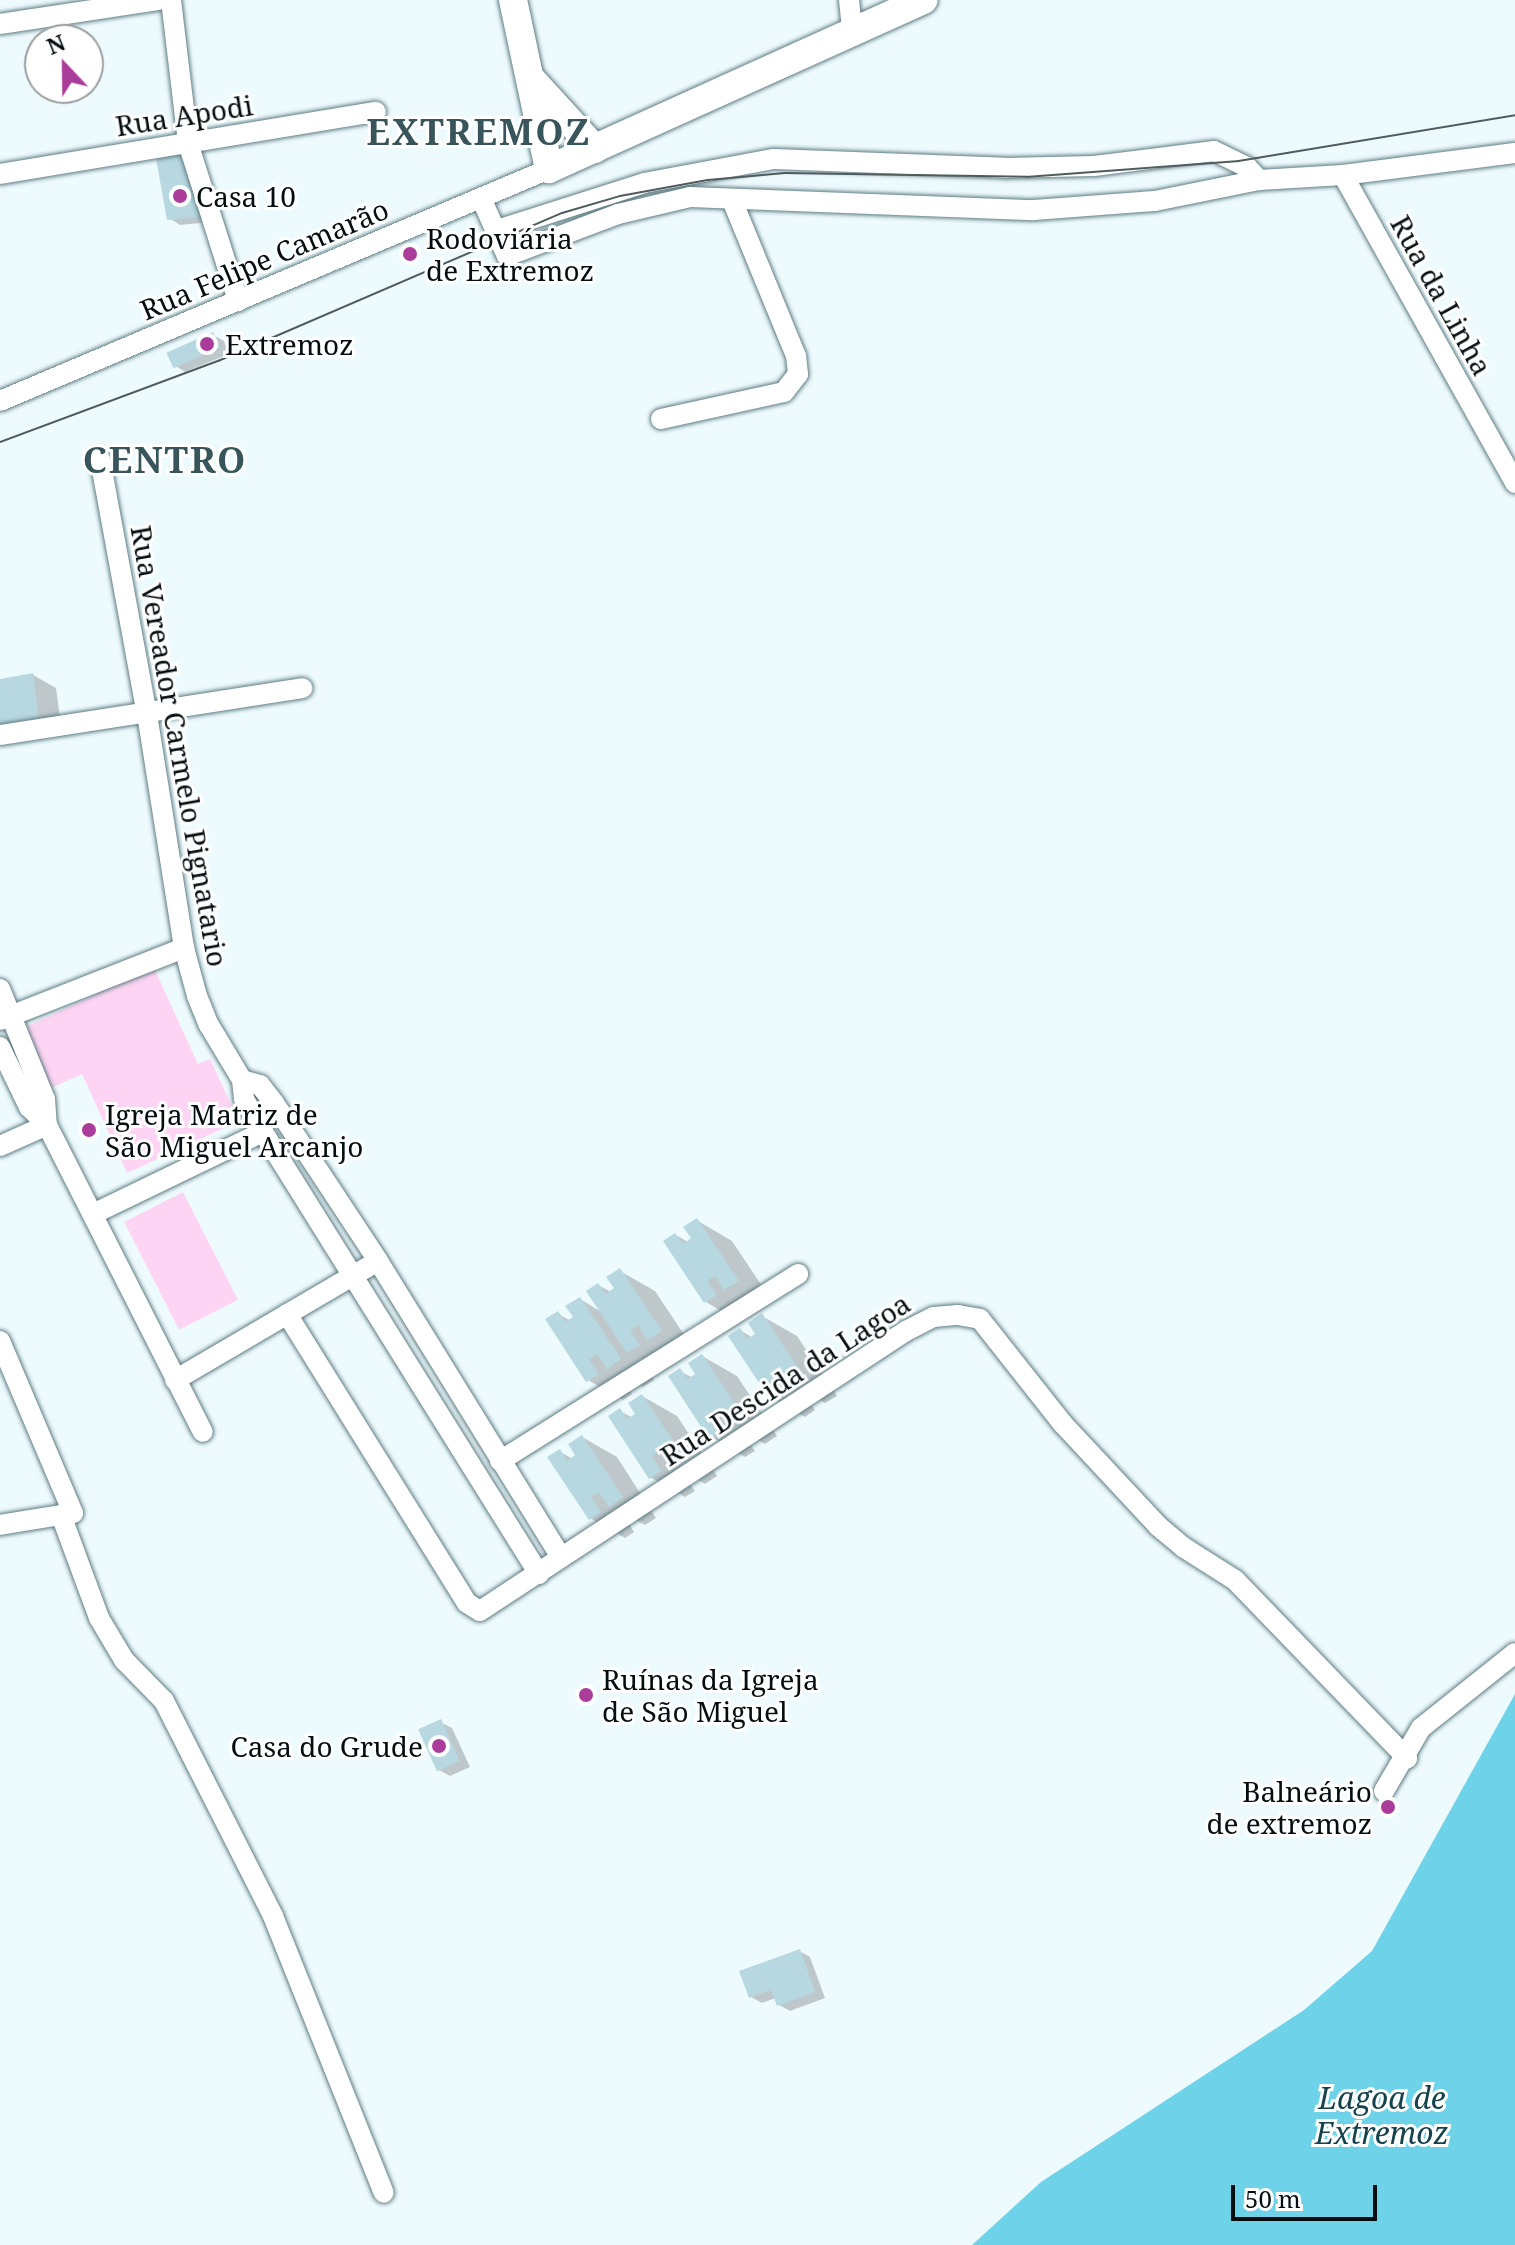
<!DOCTYPE html>
<html>
<head>
<meta charset="utf-8">
<style>
	body { margin:0 }
	#map { position:relative; width:1515px; height:2245px; overflow:hidden; background:#eefbfe; font-family:"Noto Serif",serif }
	div>[style] { position:absolute }
	.green>* { inset:0; background:#fed4f4; transform-origin:0 0 }
	.water>* { inset:0; background:#6ed2e8 }
	.shadow>* { inset:0; background:#0003 }
	.building>* { inset:0; background:#b7d8e0; transform-origin:0 0 }
	.roads { filter:drop-shadow(0 0 2px #5e7c83) drop-shadow(0 0 2px #5e7c83) }
	.street>* { height:20px; margin:-10px; padding:0 10px; transform-origin:10px; border-radius:10px; background:#fff }
	.secondary>* { height:28px; margin:-14px; padding:0 14px; transform-origin:14px; border-radius:14px; background:#fff }
	.tram>* { height:2px; margin:-1px; padding:0 1px; transform-origin:1px; border-radius:1px; background:#505b5e }
	.dots>* { width:22px; height:22px; translate:-50% -50%; box-sizing:border-box; border:4px solid #fff; border-radius:50% }
	span { translate:-50% -50%; white-space:nowrap; text-align:center; line-height:1.15; -webkit-text-stroke:6px #fff; paint-order:stroke }
	.street-label { font-size:28px; color:#040e11 }
	.poi-label { font-size:28px; color:#040e11 }
	.left { translate:0 -50%; text-align:left }
	.right { translate:-100% -50%; text-align:right }
	.water-label { font-size:30px; color:#15434d; font-style:italic }
	.district-label { font-size:36px; color:#38555b; font-weight:700; letter-spacing:2px }
	.north { position:absolute; left:24px; top:24px; width:80px; height:80px; box-sizing:border-box; background:#fff; border:2px solid #9b9fa0; border-radius:50%; rotate:338deg; font-size:22px; font-weight:700; line-height:32px; text-align:center; color:#040e11 }
	.north::after { content:''; display:block; margin:auto; width:28px; height:36px; background:#ab3d9a; clip-path:polygon(50% 0,100% 100%,50% 72%,0 100%) }
	.scale { position:absolute; left:1231px; top:2185px; width:146px; height:36px; box-sizing:border-box; border:4px solid #040e11; border-top:0; padding-left:10px; font-size:24px; line-height:28px; white-space:nowrap; color:#040e11; -webkit-text-stroke:6px #fff; paint-order:stroke }
</style>
</head>
<body>
<div id="map">
	<div class="green">
		<div style="clip-path:polygon(154px 968px,198px 1064px,210px 1059px,239px 1121px,127px 1173px,82px 1074px,51px 1088px,23px 1028px)"></div>
		<div style="left:183px;top:1192px;width:121px;height:66px;rotate:63deg"></div>
	</div>
	<div class="water">
		<div style="clip-path:polygon(1515px 1694px,1515px 2245px,972px 2245px,1041px 2182px,1304px 2010px,1372px 1951px)"></div>
	</div>
	<div class="shadow">
		<div style="clip-path:polygon(158px 154px,211px 222px,180px 225px,169px 218px)"></div>
		<div style="clip-path:polygon(213px 335px,224px 341px,229px 354px,185px 372px,174px 365px)"></div>
		<div style="clip-path:polygon(33px 675px,56px 688px,62px 732px,0 742px,0 681px)"></div>
		<div style="clip-path:polygon(698px 1221px,732px 1241px,772px 1301px,740px 1322px,706px 1302px,676px 1235px,688px 1242px,693px 1239px)"></div>
		<div style="clip-path:polygon(620px 1271px,655px 1291px,695px 1351px,683px 1358px,667px 1349px,664px 1351px,673px 1365px,663px 1371px,640px 1358px,654px 1380px,643px 1387px,626px 1378px,623px 1380px,632px 1394px,623px 1400px,588px 1380px,558px 1314px,571px 1321px,575px 1318px,580px 1299px,603px 1313px,598px 1285px,611px 1292px,616px 1289px)"></div>
		<div style="clip-path:polygon(762px 1316px,797px 1336px,837px 1396px,825px 1403px,809px 1394px,805px 1396px,815px 1410px,805px 1417px,770px 1397px,740px 1330px,753px 1338px,758px 1334px)"></div>
		<div style="clip-path:polygon(702px 1356px,737px 1376px,777px 1436px,765px 1444px,749px 1434px,745px 1437px,755px 1451px,745px 1457px,711px 1437px,680px 1371px,693px 1378px,698px 1375px)"></div>
		<div style="clip-path:polygon(642px 1396px,677px 1416px,717px 1476px,705px 1484px,688px 1474px,685px 1477px,695px 1491px,685px 1497px,650px 1477px,620px 1411px,633px 1418px,638px 1415px)"></div>
		<div style="clip-path:polygon(582px 1437px,617px 1457px,656px 1518px,645px 1525px,628px 1516px,625px 1518px,634px 1532px,625px 1538px,590px 1518px,560px 1452px,573px 1459px,578px 1456px)"></div>
		<div style="clip-path:polygon(440px 1722px,452px 1728px,470px 1767px,450px 1776px,439px 1770px)"></div>
		<div style="clip-path:polygon(799px 1951px,810px 1957px,825px 1998px,790px 2011px,779px 2005px,776px 1998px,762px 2003px,751px 1997px)"></div>
	</div>
	<div class="building">
		<div style="clip-path:polygon(185px 149px,200px 217px,167px 220px,155px 153px)"></div>
		<div style="left:213px;top:332px;width:17px;height:51px;rotate:66deg"></div>
		<div style="clip-path:polygon(33px 673px,39px 719px,0 725px,0 679px)"></div>
		<div style="clip-path:polygon(697px 1218px,739px 1281px,724px 1290px,715px 1276px,707px 1281px,717px 1295px,704px 1303px,663px 1241px,675px 1233px,683px 1244px,691px 1238px,683px 1227px)"></div>
		<div style="clip-path:polygon(620px 1268px,662px 1331px,647px 1340px,638px 1325px,630px 1331px,640px 1345px,627px 1353px,586px 1291px,598px 1283px,606px 1294px,614px 1288px,606px 1277px)"></div>
		<div style="clip-path:polygon(580px 1297px,621px 1359px,607px 1369px,597px 1354px,589px 1359px,599px 1374px,586px 1382px,545px 1319px,558px 1311px,565px 1322px,573px 1317px,565px 1306px)"></div>
		<div style="clip-path:polygon(762px 1313px,803px 1376px,789px 1385px,780px 1371px,772px 1376px,781px 1390px,769px 1398px,728px 1336px,740px 1328px,747px 1339px,755px 1334px,748px 1323px)"></div>
		<div style="clip-path:polygon(702px 1354px,743px 1416px,729px 1425px,720px 1411px,712px 1416px,721px 1431px,709px 1439px,668px 1376px,680px 1368px,688px 1379px,695px 1374px,688px 1363px)"></div>
		<div style="clip-path:polygon(642px 1394px,683px 1456px,669px 1466px,660px 1451px,652px 1456px,661px 1471px,649px 1479px,608px 1416px,620px 1408px,627px 1419px,635px 1414px,628px 1403px)"></div>
		<div style="clip-path:polygon(582px 1435px,623px 1497px,609px 1507px,599px 1492px,591px 1497px,601px 1512px,589px 1520px,547px 1457px,560px 1449px,567px 1461px,575px 1455px,568px 1444px)"></div>
		<div style="left:441px;top:1719px;width:46px;height:25px;rotate:66deg"></div>
		<div style="clip-path:polygon(800px 1949px,815px 1992px,777px 2006px,771px 1990px,749px 1998px,739px 1971px)"></div>
	</div>
	<div class="roads">
		<div class="street">
			<div style="left:171px;top:0;width:144px;rotate:83.2deg"></div>
			<div style="left:188px;top:143px;width:166px;rotate:72.4deg"></div>
			<div style="left:849px;top:0;width:31px;rotate:84deg"></div>
			<div style="left:0;top:24px;width:161px;rotate:-8.6deg"></div>
			<div style="left:0;top:174px;width:381px;rotate:-9.4deg"></div>
			<div style="left:1343px;top:175px;width:353px;rotate:60.8deg"></div>
			<div style="left:481px;top:198px;width:64px;rotate:65.9deg"></div>
			<div style="left:507px;top:256px;width:119px;rotate:-20.7deg"></div>
			<div style="left:618px;top:214px;width:74px;rotate:-13.3deg"></div>
			<div style="left:690px;top:197px;width:344px;rotate:2.2deg"></div>
			<div style="left:1034px;top:210px;width:121px;rotate:-4.3deg"></div>
			<div style="left:1155px;top:201px;width:106px;rotate:-11.4deg"></div>
			<div style="left:497px;top:230px;width:154px;rotate:-17.7deg"></div>
			<div style="left:644px;top:183px;width:132px;rotate:-10.5deg"></div>
			<div style="left:774px;top:159px;width:231px;rotate:2.2deg"></div>
			<div style="left:1005px;top:168px;width:89px;rotate:-1.3deg"></div>
			<div style="left:1094px;top:166px;width:121px;rotate:-7.1deg"></div>
			<div style="left:1214px;top:151px;width:37px;rotate:26deg"></div>
			<div style="left:1247px;top:167px;width:18px;rotate:47deg"></div>
			<div style="left:1259px;top:180px;width:84px;rotate:-3.4deg"></div>
			<div style="left:1343px;top:175px;width:173px;rotate:-7.3deg"></div>
			<div style="left:0;top:401px;width:596px;rotate:-22.91deg"></div>
			<div style="left:661px;top:419px;width:126px;rotate:-12.4deg"></div>
			<div style="left:784px;top:392px;width:23px;rotate:-52deg"></div>
			<div style="left:798px;top:374px;width:18px;rotate:-96deg"></div>
			<div style="left:796px;top:356px;width:169px;rotate:-112.3deg"></div>
			<div style="left:100px;top:459px;width:259px;rotate:79.6deg"></div>
			<div style="left:147px;top:714px;width:237px;rotate:81deg"></div>
			<div style="left:184px;top:948px;width:50px;rotate:74.8deg"></div>
			<div style="left:197px;top:996px;width:31px;rotate:68deg"></div>
			<div style="left:209px;top:1025px;width:64px;rotate:59deg"></div>
			<div style="left:242px;top:1080px;width:19px;rotate:84deg"></div>
			<div style="left:244px;top:1099px;width:38px;rotate:60deg"></div>
			<div style="left:263px;top:1132px;width:521px;rotate:58.02deg"></div>
			<div style="left:0;top:735px;width:306px;rotate:-8.8deg"></div>
			<div style="left:0;top:989px;width:119px;rotate:67.8deg"></div>
			<div style="left:45px;top:1099px;width:26px;rotate:86deg"></div>
			<div style="left:47px;top:1125px;width:344px;rotate:63.1deg"></div>
			<div style="left:0;top:1020px;width:198px;rotate:-21.4deg"></div>
			<div style="left:0;top:1047px;width:67px;rotate:64.2deg"></div>
			<div style="left:29px;top:1107px;width:25px;rotate:45deg"></div>
			<div style="left:47px;top:1125px;width:51px;rotate:155.9deg"></div>
			<div style="left:242px;top:1080px;width:19px;rotate:16deg"></div>
			<div style="left:260px;top:1085px;width:23px;rotate:52deg"></div>
			<div style="left:274px;top:1103px;width:189px;rotate:56.6deg"></div>
			<div style="left:378px;top:1261px;width:348px;rotate:58.3deg"></div>
			<div style="left:93px;top:1214px;width:189px;rotate:-25.8deg"></div>
			<div style="left:287px;top:1314px;width:340px;rotate:58.1deg"></div>
			<div style="left:467px;top:1603px;width:15px;rotate:32deg"></div>
			<div style="left:480px;top:1611px;width:510px;rotate:-33.32deg"></div>
			<div style="left:906px;top:1331px;width:31px;rotate:-27deg"></div>
			<div style="left:934px;top:1317px;width:24px;rotate:-5deg"></div>
			<div style="left:958px;top:1315px;width:22px;rotate:10deg"></div>
			<div style="left:980px;top:1319px;width:134px;rotate:51.7deg"></div>
			<div style="left:1063px;top:1424px;width:139px;rotate:47deg"></div>
			<div style="left:1158px;top:1526px;width:33px;rotate:40deg"></div>
			<div style="left:1183px;top:1547px;width:62px;rotate:32.4deg"></div>
			<div style="left:1235px;top:1580px;width:248px;rotate:46deg"></div>
			<div style="left:0;top:1341px;width:187px;rotate:67deg"></div>
			<div style="left:73px;top:1513px;width:74px;rotate:170.7deg"></div>
			<div style="left:175px;top:1380px;width:235px;rotate:-30.4deg"></div>
			<div style="left:500px;top:1461px;width:352px;rotate:-32.1deg"></div>
			<div style="left:61px;top:1515px;width:110px;rotate:69.7deg"></div>
			<div style="left:99px;top:1618px;width:49px;rotate:59.2deg"></div>
			<div style="left:124px;top:1660px;width:57px;rotate:45.7deg"></div>
			<div style="left:164px;top:1701px;width:241px;rotate:63.1deg"></div>
			<div style="left:273px;top:1916px;width:298px;rotate:68.2deg"></div>
			<div style="left:1384px;top:1791px;width:73px;rotate:-59.6deg"></div>
			<div style="left:1421px;top:1728px;width:120px;rotate:-38.6deg"></div>
		</div>
		<div class="secondary">
			<div style="left:513px;top:0;width:173px;rotate:78deg"></div>
			<div style="left:549px;top:169px;width:411px;rotate:-24.3deg"></div>
			<div style="left:533px;top:81px;width:92px;rotate:47.6deg"></div>
		</div>
	</div>
	<div class="tram">
		<div style="left:0;top:442px;width:233px;rotate:-20.4deg"></div>
		<div style="left:218px;top:361px;width:374px;rotate:-23.3deg"></div>
		<div style="left:562px;top:213px;width:60px;rotate:-16.3deg"></div>
		<div style="left:620px;top:196px;width:89px;rotate:-10.3deg"></div>
		<div style="left:708px;top:180px;width:77px;rotate:-5.2deg"></div>
		<div style="left:785px;top:173px;width:242px;rotate:0.9deg"></div>
		<div style="left:1027px;top:177px;width:212px;rotate:-4.3deg"></div>
		<div style="left:1238px;top:161px;width:281px;rotate:-9.4deg"></div>
	</div>
	<div class="dots">
		<div style="left:180px;top:196px;background:#ab3d9a"></div>
		<div style="left:410px;top:254px;background:#ab3d9a"></div>
		<div style="left:207px;top:344px;background:#ab3d9a"></div>
		<div style="left:89px;top:1130px;background:#ab3d9a"></div>
		<div style="left:586px;top:1695px;background:#ab3d9a"></div>
		<div style="left:439px;top:1746px;background:#ab3d9a"></div>
		<div style="left:1388px;top:1807px;background:#ab3d9a"></div>
	</div>
	<div class="street-label">
		<span style="left:184px;top:115px;rotate:-9deg">Rua Apodi</span>
		<span style="left:264px;top:259px;rotate:-23deg">Rua Felipe Camarão</span>
		<span style="left:1442px;top:295px;rotate:61deg">Rua da Linha</span>
		<span style="left:180px;top:746px;rotate:80deg">Rua Vereador Carmelo Pignatario</span>
		<span style="left:785px;top:1379px;rotate:-33deg">Rua Descida da Lagoa</span>
	</div>
	<div class="poi-label">
		<span class="left" style="left:196px;top:196px">Casa 10</span>
		<span class="left" style="left:426px;top:254px">Rodoviária<br>de Extremoz</span>
		<span class="left" style="left:225px;top:344px">Extremoz</span>
		<span class="left" style="left:105px;top:1130px">Igreja Matriz de<br>São Miguel Arcanjo</span>
		<span class="left" style="left:602px;top:1695px">Ruínas da Igreja<br>de São Miguel</span>
		<span class="right" style="left:423px;top:1746px">Casa do Grude</span>
		<span class="right" style="left:1372px;top:1807px">Balneário<br>de extremoz</span>
	</div>
	<div class="water-label">
		<span style="left:1382px;top:2115px">Lagoa de<br>Extremoz</span>
	</div>
	<div class="district-label">
		<span style="left:479px;top:132px">EXTREMOZ</span>
		<span style="left:165px;top:460px">CENTRO</span>
	</div>
	<div class="north">N</div>
	<div class="scale">50 m</div>
</div>
</body>
</html>
